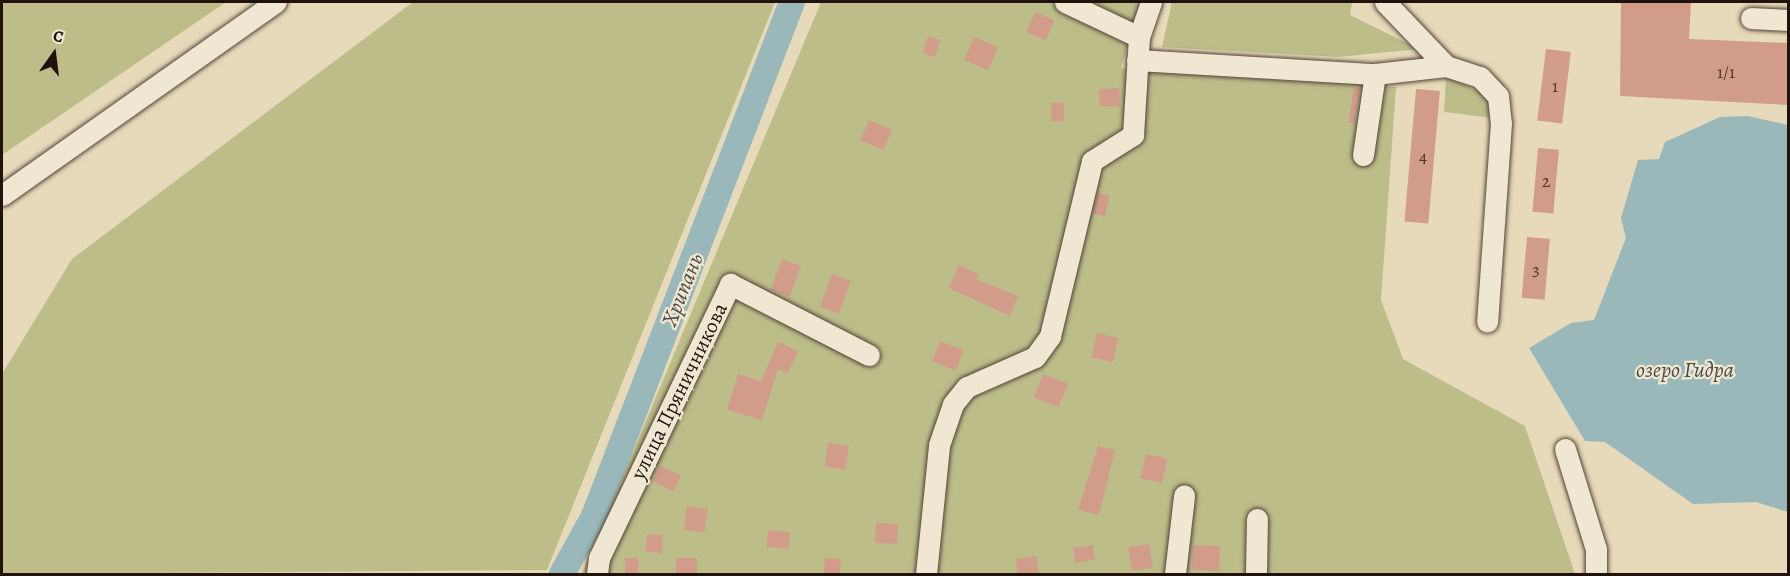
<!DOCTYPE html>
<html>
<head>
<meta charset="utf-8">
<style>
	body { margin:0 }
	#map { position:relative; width:1790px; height:576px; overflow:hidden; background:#e6daba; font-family:Alegreya,serif }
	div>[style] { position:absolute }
	.green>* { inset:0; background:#bdbd8a }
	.water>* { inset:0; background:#9ab8ba }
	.river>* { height:26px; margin:-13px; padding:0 13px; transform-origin:13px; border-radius:13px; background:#9ab8ba }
	.building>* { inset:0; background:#d29c8b; transform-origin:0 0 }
	.roads { filter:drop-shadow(0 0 2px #524438) drop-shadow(0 0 2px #524438) }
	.minor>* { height:21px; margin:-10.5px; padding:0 10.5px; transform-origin:10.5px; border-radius:10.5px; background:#efe7d2 }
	span { translate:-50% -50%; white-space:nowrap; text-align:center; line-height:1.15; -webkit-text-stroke:4.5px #efe7d2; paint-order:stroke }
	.number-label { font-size:18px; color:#4c342c }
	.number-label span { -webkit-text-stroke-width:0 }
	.street-label { font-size:21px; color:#20120c }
	.water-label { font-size:22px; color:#4b4c49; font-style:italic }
	.frame { position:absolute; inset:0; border:3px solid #20120c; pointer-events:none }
	.north { position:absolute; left:24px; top:24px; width:60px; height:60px; -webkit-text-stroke:4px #efe7d2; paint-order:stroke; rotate:14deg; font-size:16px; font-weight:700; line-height:24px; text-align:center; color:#20120c }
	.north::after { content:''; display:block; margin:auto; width:21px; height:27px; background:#20120c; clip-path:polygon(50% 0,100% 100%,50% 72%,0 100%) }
</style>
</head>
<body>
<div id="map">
	<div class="green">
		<div style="clip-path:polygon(2px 2px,226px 2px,2px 155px)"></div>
		<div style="clip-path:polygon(413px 2px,775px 2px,547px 570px,2px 574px,2px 374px,72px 259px)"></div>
		<div style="clip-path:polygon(821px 2px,1140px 2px,1121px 68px,1396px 87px,1381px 300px,1403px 359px,1525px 426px,1575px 574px,582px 574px)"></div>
		<div style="clip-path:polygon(1172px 2px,1352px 2px,1350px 15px,1419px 49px,1339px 57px,1162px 47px)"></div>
		<div style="clip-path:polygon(1446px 76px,1487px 95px,1493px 118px,1444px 112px)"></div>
	</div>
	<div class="water">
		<div style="clip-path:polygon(1748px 116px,1788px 125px,1788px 512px,1756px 502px,1693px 504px,1605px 442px,1585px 441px,1529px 348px,1571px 323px,1594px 320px,1626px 238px,1621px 218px,1638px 160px,1659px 159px,1665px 142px,1720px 117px)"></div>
	</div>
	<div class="river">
		<div style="left:562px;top:574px;width:66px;rotate:-61.1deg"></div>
		<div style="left:594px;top:516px;width:551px;rotate:-68.93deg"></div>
	</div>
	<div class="building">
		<div style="clip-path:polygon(1621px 2px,1691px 2px,1689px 39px,1788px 43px,1788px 105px,1620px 96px)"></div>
		<div style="left:1035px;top:12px;width:21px;height:22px;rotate:23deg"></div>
		<div style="left:928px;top:36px;width:13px;height:18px;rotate:18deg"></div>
		<div style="left:974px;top:37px;width:26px;height:25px;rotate:23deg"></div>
		<div style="left:1546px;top:49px;width:25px;height:72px;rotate:7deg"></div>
		<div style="left:1354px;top:87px;width:6px;height:36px;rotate:9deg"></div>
		<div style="left:1119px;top:88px;width:18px;height:20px;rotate:87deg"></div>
		<div style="left:1416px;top:89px;width:24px;height:133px;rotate:5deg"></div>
		<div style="left:1051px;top:103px;width:13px;height:18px"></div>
		<div style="left:869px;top:120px;width:25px;height:22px;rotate:23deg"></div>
		<div style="left:1538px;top:148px;width:21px;height:64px;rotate:5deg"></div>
		<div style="left:1098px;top:193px;width:12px;height:21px;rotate:14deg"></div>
		<div style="left:1527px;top:237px;width:23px;height:61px;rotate:5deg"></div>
		<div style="left:782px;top:259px;width:20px;height:33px;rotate:20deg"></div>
		<div style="clip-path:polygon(959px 265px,979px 274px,976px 279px,1018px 296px,1010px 316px,949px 288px)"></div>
		<div style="left:832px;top:274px;width:20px;height:35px;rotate:20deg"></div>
		<div style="left:1097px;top:333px;width:22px;height:25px;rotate:13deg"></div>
		<div style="left:940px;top:341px;width:25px;height:22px;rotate:21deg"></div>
		<div style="clip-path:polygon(778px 342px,798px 351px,788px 373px,778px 369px,762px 420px,727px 410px,738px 374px,761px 381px)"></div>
		<div style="left:1043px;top:374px;width:27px;height:25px;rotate:22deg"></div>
		<div style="left:828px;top:443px;width:21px;height:24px;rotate:8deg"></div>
		<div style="clip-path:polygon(1098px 446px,1115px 450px,1099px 515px,1078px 510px)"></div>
		<div style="left:1146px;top:454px;width:22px;height:25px;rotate:13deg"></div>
		<div style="left:660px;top:466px;width:23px;height:17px;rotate:25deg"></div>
		<div style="left:687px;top:506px;width:21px;height:24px;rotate:8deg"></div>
		<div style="left:876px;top:523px;width:22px;height:20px;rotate:3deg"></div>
		<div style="left:768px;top:530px;width:22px;height:17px;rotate:5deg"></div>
		<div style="left:647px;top:534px;width:16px;height:18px;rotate:4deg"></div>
		<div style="left:1149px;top:544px;width:24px;height:21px;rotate:81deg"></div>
		<div style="left:1093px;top:545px;width:15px;height:20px;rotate:82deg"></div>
		<div style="left:1193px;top:545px;width:27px;height:25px;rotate:2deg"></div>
		<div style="clip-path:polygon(1036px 556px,1039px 574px,1018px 574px,1016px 559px)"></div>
		<div style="left:625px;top:558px;width:13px;height:16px"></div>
		<div style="left:697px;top:558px;width:16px;height:21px;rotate:90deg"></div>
		<div style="left:825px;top:558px;width:16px;height:16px;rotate:4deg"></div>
	</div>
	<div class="roads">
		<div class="minor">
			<div style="left:1065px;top:2px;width:82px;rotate:25.3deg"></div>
			<div style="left:1385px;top:2px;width:88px;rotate:46.4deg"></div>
			<div style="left:1751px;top:18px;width:37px;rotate:3deg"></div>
			<div style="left:1137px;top:60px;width:238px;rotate:3.4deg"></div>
			<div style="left:1375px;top:74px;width:71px;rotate:-6.4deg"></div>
			<div style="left:1446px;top:66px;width:36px;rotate:18deg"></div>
			<div style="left:1480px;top:77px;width:26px;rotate:47deg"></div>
			<div style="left:1498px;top:96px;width:27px;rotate:84deg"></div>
			<div style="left:1501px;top:123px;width:199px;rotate:94deg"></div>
			<div style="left:1363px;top:155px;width:82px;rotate:-81.6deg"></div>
			<div style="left:2px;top:195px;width:335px;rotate:-35.2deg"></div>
			<div style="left:1565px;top:449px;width:105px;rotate:72.8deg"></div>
			<div style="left:1596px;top:549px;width:25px;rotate:90deg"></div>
			<div style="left:597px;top:574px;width:16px;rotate:-83deg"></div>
			<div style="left:599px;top:558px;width:304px;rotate:-64.4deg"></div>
			<div style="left:730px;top:284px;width:156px;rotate:27.1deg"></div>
			<div style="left:926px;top:574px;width:130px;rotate:-84.2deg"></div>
			<div style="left:939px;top:445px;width:43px;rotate:-71.1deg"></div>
			<div style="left:953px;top:404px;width:22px;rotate:-51deg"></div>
			<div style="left:967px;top:387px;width:74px;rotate:-23.8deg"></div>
			<div style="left:1035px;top:357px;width:26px;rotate:-54deg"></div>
			<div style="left:1050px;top:336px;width:180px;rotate:-76.5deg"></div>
			<div style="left:1092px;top:161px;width:49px;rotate:-32.4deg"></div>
			<div style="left:1133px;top:135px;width:98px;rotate:-86.5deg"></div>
			<div style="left:1139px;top:37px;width:37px;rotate:-71deg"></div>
			<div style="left:1175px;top:574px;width:79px;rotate:-83.4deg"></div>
			<div style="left:1256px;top:574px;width:55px;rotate:-89deg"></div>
		</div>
	</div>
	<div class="number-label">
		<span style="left:1726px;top:72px">1/1</span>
		<span style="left:1555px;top:86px">1</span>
		<span style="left:1423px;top:156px">4</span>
		<span style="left:1546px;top:181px">2</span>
		<span style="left:1536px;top:269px">3</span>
	</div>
	<div class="street-label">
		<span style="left:679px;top:391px;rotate:-64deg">улица Пряничникова</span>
	</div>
	<div class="water-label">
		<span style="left:683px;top:290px;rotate:-68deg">Хрипань</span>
		<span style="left:1685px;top:371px">озеро Гидра</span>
	</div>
	<div class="frame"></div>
	<div class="north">С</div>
</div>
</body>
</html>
